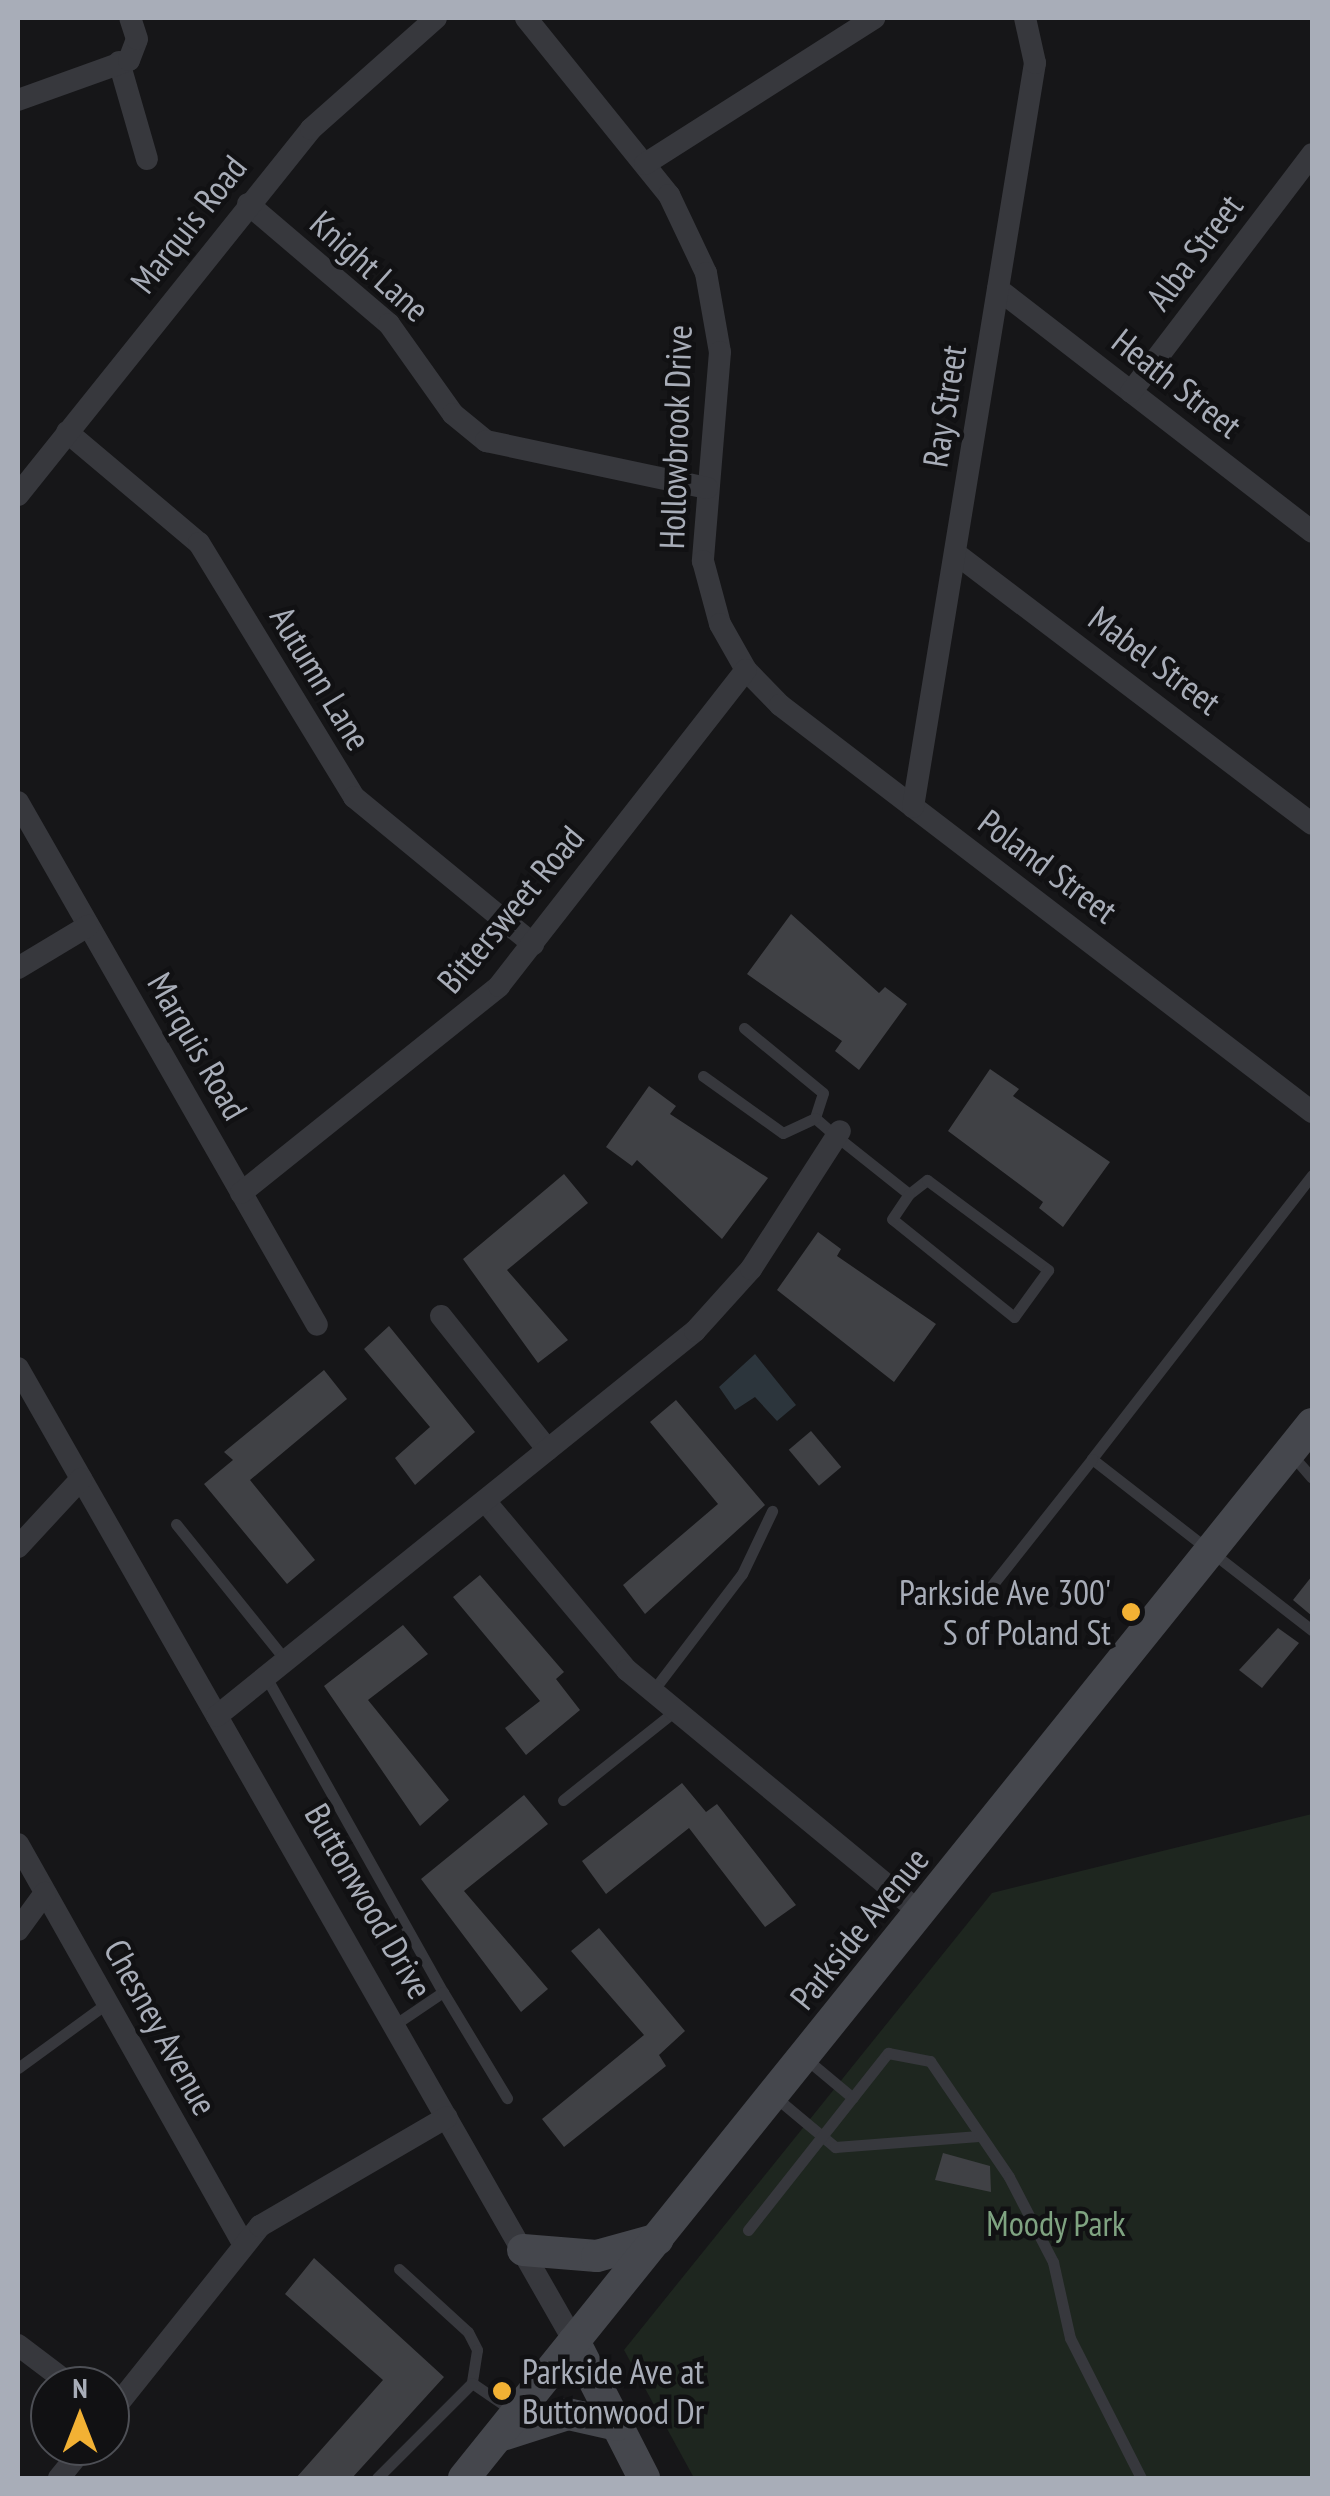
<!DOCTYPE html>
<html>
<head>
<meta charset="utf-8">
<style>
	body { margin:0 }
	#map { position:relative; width:1330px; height:2496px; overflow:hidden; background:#161618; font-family:"PT Sans Narrow",sans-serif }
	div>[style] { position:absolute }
	.green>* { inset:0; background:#1e261f }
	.water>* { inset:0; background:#2c353c }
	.building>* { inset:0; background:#404145; transform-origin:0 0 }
	.lane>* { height:11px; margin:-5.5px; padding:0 5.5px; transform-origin:5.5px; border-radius:5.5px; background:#37383d }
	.street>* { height:22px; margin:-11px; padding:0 11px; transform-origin:11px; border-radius:11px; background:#37383d }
	.secondary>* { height:32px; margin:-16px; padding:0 16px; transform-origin:16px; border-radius:16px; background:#45474d }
	.dots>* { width:28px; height:28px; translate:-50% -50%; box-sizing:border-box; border:5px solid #111113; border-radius:50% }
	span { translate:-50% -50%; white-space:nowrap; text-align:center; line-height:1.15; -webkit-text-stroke:9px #111113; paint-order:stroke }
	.street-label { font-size:35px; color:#a8adb8 }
	.poi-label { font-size:35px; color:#a8adb8 }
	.right { translate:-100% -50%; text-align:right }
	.left { translate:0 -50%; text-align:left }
	.park-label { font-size:35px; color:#7fa381 }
	.frame { position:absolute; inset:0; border:20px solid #a8adb8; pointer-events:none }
	.north { position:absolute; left:30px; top:2366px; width:100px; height:100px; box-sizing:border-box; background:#111113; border:2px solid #4d4f55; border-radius:50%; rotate:0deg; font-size:28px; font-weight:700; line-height:40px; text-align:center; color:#a8adb8 }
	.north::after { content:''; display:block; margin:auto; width:35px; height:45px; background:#f2b134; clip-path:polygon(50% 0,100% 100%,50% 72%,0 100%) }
</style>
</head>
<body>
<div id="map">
	<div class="green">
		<div style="clip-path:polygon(1312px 1814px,1312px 2478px,694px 2478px,624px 2350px,992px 1893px)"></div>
	</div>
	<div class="water">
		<div style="clip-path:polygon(755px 1354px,796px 1405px,777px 1421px,755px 1397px,735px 1410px,719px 1387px)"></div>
	</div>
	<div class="building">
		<div style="clip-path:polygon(791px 914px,879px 993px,885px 987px,907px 1004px,859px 1070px,835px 1051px,842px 1041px,747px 974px)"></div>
		<div style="clip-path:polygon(990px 1069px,1019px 1089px,1013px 1096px,1110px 1162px,1063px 1227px,1039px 1208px,1043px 1202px,948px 1131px)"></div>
		<div style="clip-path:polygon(649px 1086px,676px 1106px,670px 1114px,768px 1178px,722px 1239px,637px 1160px,632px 1166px,606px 1147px)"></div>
		<div style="clip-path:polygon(564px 1174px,588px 1203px,507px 1270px,568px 1340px,538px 1363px,463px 1259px)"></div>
		<div style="clip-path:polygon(818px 1232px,841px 1249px,837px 1256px,936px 1324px,894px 1382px,777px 1290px)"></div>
		<div style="clip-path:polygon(389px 1326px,475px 1432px,415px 1485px,395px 1458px,430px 1427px,364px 1349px)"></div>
		<div style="clip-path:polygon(324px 1370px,347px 1399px,250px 1480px,315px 1560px,287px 1584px,204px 1484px,233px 1460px,224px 1452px)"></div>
		<div style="clip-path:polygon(676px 1400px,765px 1505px,645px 1614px,623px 1585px,718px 1504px,650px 1422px)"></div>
		<div style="left:811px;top:1431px;width:47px;height:29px;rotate:50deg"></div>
		<div style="clip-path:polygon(480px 1575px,564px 1672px,556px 1679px,580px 1710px,526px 1755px,505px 1728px,540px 1701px,453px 1597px)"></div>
		<div style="clip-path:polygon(1312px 1576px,1312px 1616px,1293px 1600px)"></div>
		<div style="clip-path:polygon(403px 1625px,428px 1654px,368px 1700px,449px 1800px,420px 1826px,324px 1686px)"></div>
		<div style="clip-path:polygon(1278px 1628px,1299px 1643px,1262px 1688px,1239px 1670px)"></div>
		<div style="clip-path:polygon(682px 1783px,706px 1812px,717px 1804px,796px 1905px,765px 1927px,689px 1828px,606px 1894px,582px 1861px)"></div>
		<div style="clip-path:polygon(524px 1795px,548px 1824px,464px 1891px,548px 1989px,521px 2012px,421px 1879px)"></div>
		<div style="clip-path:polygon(599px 1928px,685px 2031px,659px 2055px,666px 2066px,564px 2147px,542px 2119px,644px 2035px,571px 1951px)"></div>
		<div style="clip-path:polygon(943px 2153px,990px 2166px,991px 2192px,935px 2180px)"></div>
		<div style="clip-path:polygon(314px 2258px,444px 2377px,352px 2478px,296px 2478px,383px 2380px,285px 2294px)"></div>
	</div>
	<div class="lane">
		<div style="left:744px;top:1028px;width:102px;rotate:39.4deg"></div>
		<div style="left:823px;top:1093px;width:26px;rotate:108deg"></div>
		<div style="left:815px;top:1118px;width:28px;rotate:41deg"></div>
		<div style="left:836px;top:1136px;width:93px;rotate:38.5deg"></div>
		<div style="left:909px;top:1194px;width:23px;rotate:-38deg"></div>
		<div style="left:927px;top:1180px;width:151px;rotate:36.6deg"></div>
		<div style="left:1048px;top:1270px;width:58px;rotate:125.9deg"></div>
		<div style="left:1014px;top:1317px;width:156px;rotate:-141.2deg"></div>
		<div style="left:892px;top:1219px;width:30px;rotate:-56deg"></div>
		<div style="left:703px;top:1076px;width:98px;rotate:35.5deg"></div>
		<div style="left:783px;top:1133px;width:35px;rotate:-25deg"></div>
		<div style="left:1312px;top:1175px;width:359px;rotate:127.8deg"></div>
		<div style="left:1092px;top:1459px;width:279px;rotate:37.9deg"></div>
		<div style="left:1292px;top:1455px;width:30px;rotate:49deg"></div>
		<div style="left:176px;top:1524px;width:176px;rotate:51.2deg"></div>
		<div style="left:989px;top:1589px;width:166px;rotate:-51.6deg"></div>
		<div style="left:266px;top:1677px;width:361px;rotate:60.7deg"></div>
		<div style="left:443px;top:1992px;width:59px;rotate:146deg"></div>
		<div style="left:652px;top:1692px;width:148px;rotate:-52.7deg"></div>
		<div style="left:742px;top:1574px;width:70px;rotate:-64.5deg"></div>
		<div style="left:563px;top:1800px;width:143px;rotate:-38.5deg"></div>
		<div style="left:443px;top:1992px;width:124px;rotate:58.9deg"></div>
		<div style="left:805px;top:2058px;width:62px;rotate:39.8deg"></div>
		<div style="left:18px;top:2068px;width:110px;rotate:-36.1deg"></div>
		<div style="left:774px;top:2096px;width:80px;rotate:39.9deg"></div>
		<div style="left:835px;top:2147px;width:144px;rotate:-4.4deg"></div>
		<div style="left:748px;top:2230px;width:226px;rotate:-51.7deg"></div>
		<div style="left:888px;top:2053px;width:43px;rotate:10.8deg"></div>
		<div style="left:930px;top:2061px;width:140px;rotate:55.7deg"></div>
		<div style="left:1009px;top:2177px;width:96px;rotate:62.6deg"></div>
		<div style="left:1053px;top:2262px;width:78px;rotate:77.4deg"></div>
		<div style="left:1070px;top:2338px;width:157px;rotate:63.1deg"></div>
		<div style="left:399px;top:2269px;width:93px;rotate:42.4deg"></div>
		<div style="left:468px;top:2332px;width:20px;rotate:63deg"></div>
		<div style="left:477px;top:2350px;width:33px;rotate:99deg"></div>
		<div style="left:472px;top:2383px;width:50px;rotate:34.3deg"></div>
		<div style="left:377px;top:2478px;width:134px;rotate:-45deg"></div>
	</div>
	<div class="street">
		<div style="left:526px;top:18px;width:228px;rotate:51.1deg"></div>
		<div style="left:669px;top:195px;width:86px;rotate:64.6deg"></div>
		<div style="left:706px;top:273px;width:80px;rotate:80deg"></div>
		<div style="left:720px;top:352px;width:210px;rotate:94.7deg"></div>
		<div style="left:703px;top:561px;width:65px;rotate:74.9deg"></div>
		<div style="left:720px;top:624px;width:53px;rotate:60.5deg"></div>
		<div style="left:746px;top:670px;width:49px;rotate:45.8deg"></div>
		<div style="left:780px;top:705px;width:670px;rotate:37.42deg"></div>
		<div style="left:119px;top:62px;width:101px;rotate:73.9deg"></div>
		<div style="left:18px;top:100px;width:118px;rotate:-19.8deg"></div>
		<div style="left:129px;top:60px;width:22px;rotate:-69deg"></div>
		<div style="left:137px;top:39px;width:22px;rotate:-108deg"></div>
		<div style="left:645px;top:164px;width:272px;rotate:-32.5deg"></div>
		<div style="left:248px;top:204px;width:185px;rotate:40.4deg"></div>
		<div style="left:389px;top:324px;width:110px;rotate:54.6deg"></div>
		<div style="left:453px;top:414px;width:43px;rotate:39.3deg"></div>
		<div style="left:486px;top:441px;width:226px;rotate:12deg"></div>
		<div style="left:998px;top:289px;width:397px;rotate:37.7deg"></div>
		<div style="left:1131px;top:392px;width:299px;rotate:-52.7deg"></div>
		<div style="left:67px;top:432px;width:172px;rotate:40.1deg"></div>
		<div style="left:199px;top:543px;width:298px;rotate:58.6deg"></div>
		<div style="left:354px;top:797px;width:232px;rotate:39.4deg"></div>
		<div style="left:18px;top:495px;width:469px;rotate:-51.3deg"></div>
		<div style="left:311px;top:129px;width:167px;rotate:-41.6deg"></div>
		<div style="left:955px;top:553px;width:448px;rotate:37.2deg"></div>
		<div style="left:18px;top:802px;width:602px;rotate:60.24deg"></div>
		<div style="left:913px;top:807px;width:754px;rotate:-80.69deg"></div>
		<div style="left:1035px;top:63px;width:46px;rotate:-102.5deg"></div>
		<div style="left:18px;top:968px;width:82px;rotate:-31deg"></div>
		<div style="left:241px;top:1193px;width:331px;rotate:-38.7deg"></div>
		<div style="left:499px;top:986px;width:401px;rotate:-52deg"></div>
		<div style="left:441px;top:1316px;width:171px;rotate:51.4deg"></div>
		<div style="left:18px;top:1368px;width:1121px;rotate:60.26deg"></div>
		<div style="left:485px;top:1501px;width:221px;rotate:50deg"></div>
		<div style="left:627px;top:1670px;width:383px;rotate:39.6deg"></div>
		<div style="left:18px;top:1547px;width:93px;rotate:-47.2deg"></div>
		<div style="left:217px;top:1716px;width:614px;rotate:-38.85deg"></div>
		<div style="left:695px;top:1331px;width:84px;rotate:-47.9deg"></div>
		<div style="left:751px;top:1269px;width:164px;rotate:-57.2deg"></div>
		<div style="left:18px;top:1844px;width:460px;rotate:60.6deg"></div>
		<div style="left:18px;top:1930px;width:46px;rotate:-53.9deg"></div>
		<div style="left:18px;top:2345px;width:68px;rotate:37.2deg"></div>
		<div style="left:110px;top:2414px;width:241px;rotate:-51.4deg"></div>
		<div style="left:260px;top:2226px;width:216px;rotate:-30.2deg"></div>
		<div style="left:59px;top:2478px;width:41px;rotate:-50.9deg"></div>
	</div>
	<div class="secondary">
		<div style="left:523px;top:2250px;width:74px;rotate:4.6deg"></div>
		<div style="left:597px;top:2256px;width:63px;rotate:-15.6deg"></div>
		<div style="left:574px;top:2341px;width:154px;rotate:62.9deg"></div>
		<div style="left:502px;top:2435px;width:69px;rotate:-17.7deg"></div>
		<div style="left:568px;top:2414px;width:50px;rotate:12.7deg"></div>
		<div style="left:464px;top:2478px;width:1353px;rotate:-51.18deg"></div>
	</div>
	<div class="dots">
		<div style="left:1131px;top:1612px;background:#f2b134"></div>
		<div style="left:502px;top:2391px;background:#f2b134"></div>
	</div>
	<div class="street-label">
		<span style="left:188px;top:224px;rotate:-52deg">Marquis Road</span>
		<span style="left:1194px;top:252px;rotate:-53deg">Alba Street</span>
		<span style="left:370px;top:266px;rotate:42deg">Knight Lane</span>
		<span style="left:1177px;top:383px;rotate:38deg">Heath Street</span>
		<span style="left:944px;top:406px;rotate:-81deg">Ray Street</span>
		<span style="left:675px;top:437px;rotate:-88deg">Hollowbrook Drive</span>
		<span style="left:1155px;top:660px;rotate:37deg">Mabel Street</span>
		<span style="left:321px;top:678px;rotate:59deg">Autumn Lane</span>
		<span style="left:1048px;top:866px;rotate:37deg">Poland Street</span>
		<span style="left:510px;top:909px;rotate:-50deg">Bittersweet Road</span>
		<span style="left:198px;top:1046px;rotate:60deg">Marquis Road</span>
		<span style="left:369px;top:1901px;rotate:60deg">Buttonwood Drive</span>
		<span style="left:859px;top:1928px;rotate:-51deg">Parkside Avenue</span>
		<span style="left:161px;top:2027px;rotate:61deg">Chesney Avenue</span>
	</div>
	<div class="poi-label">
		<span class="right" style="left:1111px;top:1612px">Parkside Ave 300'<br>S of Poland St</span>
		<span class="left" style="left:522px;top:2391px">Parkside Ave at<br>Buttonwood Dr</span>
	</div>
	<div class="park-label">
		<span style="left:1056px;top:2223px">Moody Park</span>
	</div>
	<div class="frame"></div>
	<div class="north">N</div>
</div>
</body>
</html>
